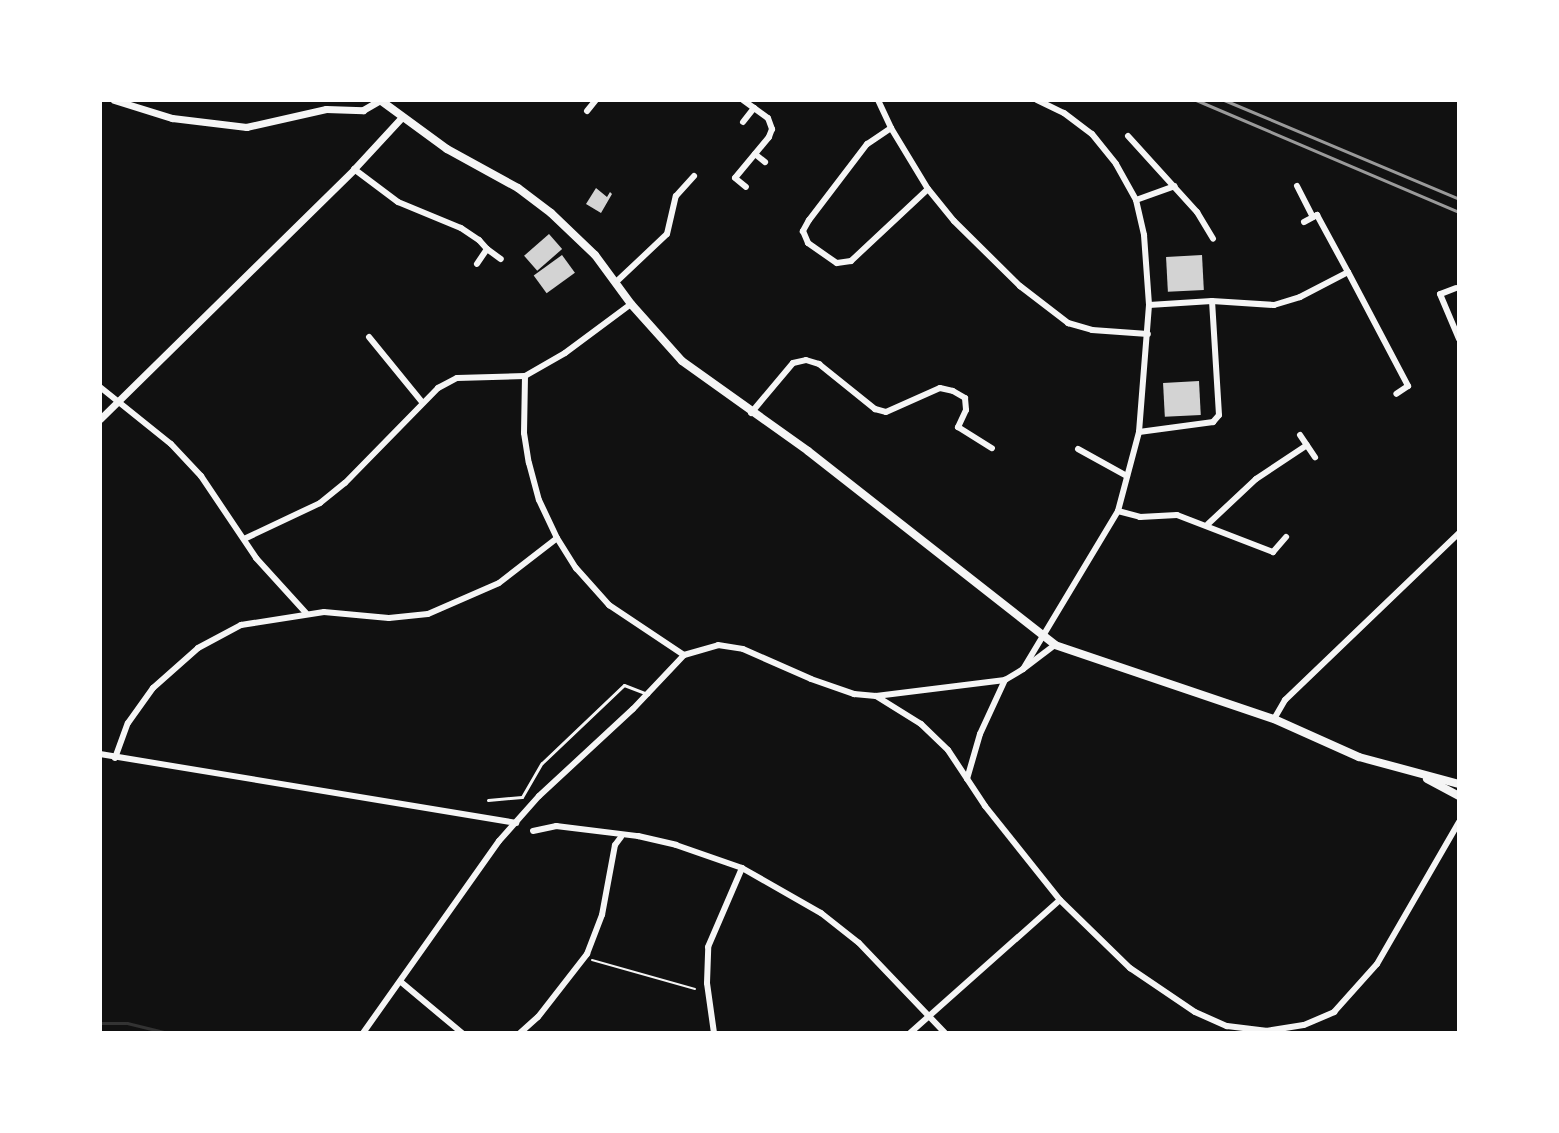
<!DOCTYPE html>
<html>
<head>
<meta charset="utf-8">
<style>
	body { margin:0 }
	#map { position:relative; width:1559px; height:1133px; overflow:hidden; background:#111; font-family:Helvetica,sans-serif }
	div>[style] { position:absolute }
	.stream>* { height:3px; margin:-1.5px; padding:0 1.5px; transform-origin:1.5px; border-radius:1.5px; background:#333 }
	.building>* { inset:0; background:#d3d3d3; transform-origin:0 0 }
	.path>* { height:2px; margin:-1px; padding:0 1px; transform-origin:1px; border-radius:1px; background:#f5f5f5 }
	.service>* { height:3px; margin:-1.5px; padding:0 1.5px; transform-origin:1.5px; border-radius:1.5px; background:#f5f5f5 }
	.minor>* { height:6px; margin:-3px; padding:0 3px; transform-origin:3px; border-radius:3px; background:#f5f5f5 }
	.tertiary>* { height:7px; margin:-3.5px; padding:0 3.5px; transform-origin:3.5px; border-radius:3.5px; background:#f5f5f5 }
	.secondary>* { height:8px; margin:-4px; padding:0 4px; transform-origin:4px; border-radius:4px; background:#f5f5f5 }
	.rail>* { height:3px; margin:-1.5px; padding:0 1.5px; transform-origin:1.5px; border-radius:1.5px; background:#9a9a9a }
	span { translate:-50% -50%; white-space:nowrap; text-align:center; line-height:1.15; -webkit-text-stroke:8px #fff; paint-order:stroke }
	.frame { position:absolute; inset:0; border:102px solid #fff; pointer-events:none }
</style>
</head>
<body>
<div id="map">
	<div class="stream">
		<div style="left:100px;top:1023px;width:27px"></div>
		<div style="left:127px;top:1023px;width:42px;rotate:13.7deg"></div>
	</div>
	<div class="building">
		<div style="clip-path:polygon(596px 188px,607px 197px,610px 192px,612px 194px,601px 213px,586px 204px)"></div>
		<div style="left:549px;top:234px;width:20px;height:33px;rotate:49deg"></div>
		<div style="left:562px;top:255px;width:22px;height:35px;rotate:54deg"></div>
		<div style="left:1202px;top:255px;width:35px;height:36px;rotate:87deg"></div>
		<div style="left:1199px;top:381px;width:34px;height:36px;rotate:87deg"></div>
	</div>
	<div class="path">
		<div style="left:592px;top:960px;width:107px;rotate:15.7deg"></div>
	</div>
	<div class="service">
		<div style="left:488px;top:800px;width:34px;rotate:-5deg"></div>
		<div style="left:522px;top:797px;width:39px;rotate:-60deg"></div>
		<div style="left:542px;top:763px;width:113px;rotate:-43.6deg"></div>
		<div style="left:624px;top:685px;width:26px;rotate:21deg"></div>
	</div>
	<div class="minor">
		<div style="left:743px;top:100px;width:14px;rotate:36deg"></div>
		<div style="left:878px;top:100px;width:31px;rotate:65deg"></div>
		<div style="left:891px;top:128px;width:71px;rotate:58.8deg"></div>
		<div style="left:928px;top:189px;width:41px;rotate:50.9deg"></div>
		<div style="left:954px;top:221px;width:93px;rotate:44.6deg"></div>
		<div style="left:1020px;top:286px;width:61px;rotate:37.6deg"></div>
		<div style="left:1068px;top:323px;width:25px;rotate:16deg"></div>
		<div style="left:1092px;top:330px;width:56px;rotate:4.1deg"></div>
		<div style="left:1037px;top:100px;width:30px;rotate:26deg"></div>
		<div style="left:1064px;top:113px;width:35px;rotate:37deg"></div>
		<div style="left:1092px;top:134px;width:38px;rotate:51deg"></div>
		<div style="left:1116px;top:164px;width:41px;rotate:60.9deg"></div>
		<div style="left:1136px;top:200px;width:36px;rotate:77deg"></div>
		<div style="left:1144px;top:235px;width:70px;rotate:85.9deg"></div>
		<div style="left:1149px;top:305px;width:127px;rotate:94.5deg"></div>
		<div style="left:1139px;top:432px;width:82px;rotate:104.9deg"></div>
		<div style="left:1118px;top:511px;width:184px;rotate:121deg"></div>
		<div style="left:1023px;top:669px;width:40px;rotate:-37deg"></div>
		<div style="left:587px;top:111px;width:14px;rotate:-51deg"></div>
		<div style="left:743px;top:122px;width:18px;rotate:-52deg"></div>
		<div style="left:754px;top:108px;width:17px;rotate:36deg"></div>
		<div style="left:768px;top:118px;width:12px;rotate:70deg"></div>
		<div style="left:772px;top:129px;width:9px;rotate:111deg"></div>
		<div style="left:769px;top:137px;width:53px;rotate:129.7deg"></div>
		<div style="left:735px;top:178px;width:14px;rotate:39deg"></div>
		<div style="left:891px;top:128px;width:29px;rotate:146deg"></div>
		<div style="left:867px;top:144px;width:96px;rotate:127.3deg"></div>
		<div style="left:809px;top:220px;width:13px;rotate:119deg"></div>
		<div style="left:803px;top:231px;width:13px;rotate:67deg"></div>
		<div style="left:808px;top:243px;width:35px;rotate:35deg"></div>
		<div style="left:837px;top:263px;width:14px;rotate:-8deg"></div>
		<div style="left:851px;top:261px;width:105px;rotate:-43.1deg"></div>
		<div style="left:1128px;top:136px;width:103px;rotate:47.8deg"></div>
		<div style="left:1197px;top:212px;width:31px;rotate:59deg"></div>
		<div style="left:755px;top:154px;width:13px;rotate:39deg"></div>
		<div style="left:354px;top:169px;width:55px;rotate:36.9deg"></div>
		<div style="left:398px;top:202px;width:68px;rotate:22.4deg"></div>
		<div style="left:461px;top:228px;width:22px;rotate:34deg"></div>
		<div style="left:479px;top:240px;width:12px;rotate:48deg"></div>
		<div style="left:487px;top:249px;width:18px;rotate:124deg"></div>
		<div style="left:1297px;top:186px;width:35px;rotate:63deg"></div>
		<div style="left:1136px;top:200px;width:41px;rotate:-19.7deg"></div>
		<div style="left:1304px;top:222px;width:15px;rotate:-28deg"></div>
		<div style="left:1317px;top:215px;width:65px;rotate:61.5deg"></div>
		<div style="left:1348px;top:272px;width:129px;rotate:62.2deg"></div>
		<div style="left:1408px;top:386px;width:14px;rotate:146deg"></div>
		<div style="left:487px;top:249px;width:17px;rotate:36deg"></div>
		<div style="left:615px;top:283px;width:71px;rotate:-43.3deg"></div>
		<div style="left:667px;top:234px;width:39px;rotate:-77deg"></div>
		<div style="left:676px;top:196px;width:27px;rotate:-48deg"></div>
		<div style="left:1456px;top:288px;width:17px;rotate:159deg"></div>
		<div style="left:1440px;top:294px;width:49px;rotate:67.1deg"></div>
		<div style="left:1149px;top:305px;width:63px;rotate:-3.6deg"></div>
		<div style="left:1212px;top:301px;width:62px;rotate:3.7deg"></div>
		<div style="left:1274px;top:305px;width:27px;rotate:-17deg"></div>
		<div style="left:1300px;top:297px;width:54px;rotate:-27.5deg"></div>
		<div style="left:369px;top:337px;width:84px;rotate:50.8deg"></div>
		<div style="left:525px;top:376px;width:57px;rotate:91deg"></div>
		<div style="left:524px;top:433px;width:30px;rotate:81deg"></div>
		<div style="left:529px;top:463px;width:38px;rotate:75deg"></div>
		<div style="left:539px;top:500px;width:42px;rotate:64.7deg"></div>
		<div style="left:557px;top:538px;width:36px;rotate:58deg"></div>
		<div style="left:576px;top:568px;width:50px;rotate:48.3deg"></div>
		<div style="left:609px;top:605px;width:90px;rotate:33.7deg"></div>
		<div style="left:100px;top:387px;width:91px;rotate:38.8deg"></div>
		<div style="left:171px;top:444px;width:44px;rotate:46.8deg"></div>
		<div style="left:201px;top:476px;width:99px;rotate:56.1deg"></div>
		<div style="left:256px;top:558px;width:74px;rotate:47.7deg"></div>
		<div style="left:751px;top:413px;width:65px;rotate:-50deg"></div>
		<div style="left:793px;top:363px;width:13px;rotate:-13deg"></div>
		<div style="left:806px;top:360px;width:14px;rotate:17deg"></div>
		<div style="left:819px;top:364px;width:72px;rotate:38.8deg"></div>
		<div style="left:875px;top:409px;width:11px;rotate:15deg"></div>
		<div style="left:886px;top:412px;width:59px;rotate:-24deg"></div>
		<div style="left:940px;top:388px;width:13px;rotate:13deg"></div>
		<div style="left:953px;top:391px;width:14px;rotate:30deg"></div>
		<div style="left:965px;top:398px;width:12px;rotate:85deg"></div>
		<div style="left:966px;top:410px;width:19px;rotate:115deg"></div>
		<div style="left:958px;top:427px;width:40px;rotate:32deg"></div>
		<div style="left:1139px;top:432px;width:75px;rotate:-7.7deg"></div>
		<div style="left:1213px;top:422px;width:9px;rotate:-49deg"></div>
		<div style="left:1219px;top:415px;width:114px;rotate:-93.5deg"></div>
		<div style="left:1300px;top:435px;width:27px;rotate:56deg"></div>
		<div style="left:1078px;top:449px;width:56px;rotate:28.9deg"></div>
		<div style="left:1118px;top:511px;width:23px;rotate:15deg"></div>
		<div style="left:1140px;top:517px;width:37px;rotate:-3deg"></div>
		<div style="left:1177px;top:515px;width:103px;rotate:21.1deg"></div>
		<div style="left:1273px;top:552px;width:20px;rotate:-49deg"></div>
		<div style="left:1208px;top:524px;width:66px;rotate:-43.2deg"></div>
		<div style="left:1256px;top:479px;width:61px;rotate:-33.7deg"></div>
		<div style="left:244px;top:539px;width:84px;rotate:-25.3deg"></div>
		<div style="left:320px;top:503px;width:32px;rotate:-39deg"></div>
		<div style="left:345px;top:483px;width:133px;rotate:-45.6deg"></div>
		<div style="left:438px;top:388px;width:21px;rotate:-28deg"></div>
		<div style="left:457px;top:378px;width:68px;rotate:-1.7deg"></div>
		<div style="left:525px;top:376px;width:46px;rotate:-29.9deg"></div>
		<div style="left:565px;top:353px;width:82px;rotate:-36.6deg"></div>
		<div style="left:876px;top:696px;width:53px;rotate:31.9deg"></div>
		<div style="left:921px;top:724px;width:37px;rotate:44deg"></div>
		<div style="left:948px;top:750px;width:67px;rotate:56.5deg"></div>
		<div style="left:985px;top:806px;width:120px;rotate:51.4deg"></div>
		<div style="left:1060px;top:900px;width:98px;rotate:44.2deg"></div>
		<div style="left:1130px;top:968px;width:78px;rotate:34.1deg"></div>
		<div style="left:1195px;top:1012px;width:35px;rotate:24deg"></div>
		<div style="left:1227px;top:1026px;width:39px;rotate:7deg"></div>
		<div style="left:1266px;top:1031px;width:38px;rotate:-9deg"></div>
		<div style="left:1304px;top:1025px;width:33px;rotate:-23deg"></div>
		<div style="left:1334px;top:1012px;width:64px;rotate:-48.1deg"></div>
		<div style="left:1377px;top:964px;width:164px;rotate:-60deg"></div>
		<div style="left:1274px;top:719px;width:22px;rotate:-60deg"></div>
		<div style="left:1285px;top:700px;width:241px;rotate:-43.8deg"></div>
		<div style="left:100px;top:754px;width:422px;rotate:9.4deg"></div>
		<div style="left:115px;top:758px;width:37px;rotate:-70deg"></div>
		<div style="left:128px;top:723px;width:43px;rotate:-54.5deg"></div>
		<div style="left:153px;top:688px;width:60px;rotate:-41.6deg"></div>
		<div style="left:198px;top:648px;width:49px;rotate:-28.1deg"></div>
		<div style="left:241px;top:625px;width:84px;rotate:-8.9deg"></div>
		<div style="left:324px;top:612px;width:65px;rotate:5.3deg"></div>
		<div style="left:389px;top:618px;width:39px;rotate:-6deg"></div>
		<div style="left:428px;top:614px;width:77px;rotate:-23.6deg"></div>
		<div style="left:499px;top:583px;width:73px;rotate:-37.8deg"></div>
		<div style="left:967px;top:779px;width:47px;rotate:-73.9deg"></div>
		<div style="left:980px;top:734px;width:60px;rotate:-65.2deg"></div>
		<div style="left:533px;top:831px;width:24px;rotate:-12deg"></div>
		<div style="left:556px;top:826px;width:83px;rotate:7deg"></div>
		<div style="left:638px;top:836px;width:39px;rotate:13deg"></div>
		<div style="left:676px;top:845px;width:70px;rotate:19.2deg"></div>
		<div style="left:742px;top:868px;width:91px;rotate:29.7deg"></div>
		<div style="left:821px;top:913px;width:48px;rotate:38.3deg"></div>
		<div style="left:859px;top:943px;width:124px;rotate:46.3deg"></div>
		<div style="left:401px;top:982px;width:80px;rotate:39.9deg"></div>
		<div style="left:363px;top:1033px;width:235px;rotate:-54.7deg"></div>
		<div style="left:499px;top:841px;width:60px;rotate:-48.4deg"></div>
		<div style="left:539px;top:796px;width:128px;rotate:-42.8deg"></div>
		<div style="left:633px;top:709px;width:74px;rotate:-46.6deg"></div>
		<div style="left:684px;top:655px;width:35px;rotate:-16deg"></div>
		<div style="left:718px;top:645px;width:25px;rotate:9deg"></div>
		<div style="left:743px;top:649px;width:74px;rotate:23.8deg"></div>
		<div style="left:811px;top:679px;width:46px;rotate:19.2deg"></div>
		<div style="left:854px;top:694px;width:22px;rotate:5deg"></div>
		<div style="left:876px;top:696px;width:130px;rotate:-7.1deg"></div>
		<div style="left:1005px;top:680px;width:21px;rotate:-31deg"></div>
		<div style="left:520px;top:1033px;width:24px;rotate:-42deg"></div>
		<div style="left:538px;top:1017px;width:80px;rotate:-52.1deg"></div>
		<div style="left:587px;top:954px;width:42px;rotate:-69deg"></div>
		<div style="left:602px;top:915px;width:71px;rotate:-79.5deg"></div>
		<div style="left:615px;top:845px;width:10px;rotate:-53deg"></div>
		<div style="left:714px;top:1033px;width:50px;rotate:-98deg"></div>
		<div style="left:707px;top:983px;width:36px;rotate:-88deg"></div>
		<div style="left:708px;top:947px;width:86px;rotate:-66.7deg"></div>
		<div style="left:910px;top:1033px;width:200px;rotate:-41.6deg"></div>
	</div>
	<div class="tertiary">
		<div style="left:114px;top:100px;width:61px;rotate:17.2deg"></div>
		<div style="left:172px;top:118px;width:75px;rotate:6.9deg"></div>
		<div style="left:246px;top:127px;width:82px;rotate:-12.7deg"></div>
		<div style="left:326px;top:109px;width:37px;rotate:2deg"></div>
		<div style="left:363px;top:110px;width:20px;rotate:-30deg"></div>
		<div style="left:100px;top:419px;width:356px;rotate:-44.5deg"></div>
		<div style="left:354px;top:169px;width:71px;rotate:-47.3deg"></div>
	</div>
	<div class="secondary">
		<div style="left:380px;top:100px;width:83px;rotate:36.2deg"></div>
		<div style="left:447px;top:149px;width:81px;rotate:28.8deg"></div>
		<div style="left:518px;top:188px;width:41px;rotate:37.1deg"></div>
		<div style="left:551px;top:213px;width:61px;rotate:43.7deg"></div>
		<div style="left:595px;top:255px;width:61px;rotate:53.7deg"></div>
		<div style="left:631px;top:304px;width:76px;rotate:48.2deg"></div>
		<div style="left:682px;top:361px;width:155px;rotate:35.5deg"></div>
		<div style="left:808px;top:451px;width:314px;rotate:38.1deg"></div>
		<div style="left:1055px;top:645px;width:231px;rotate:18.7deg"></div>
		<div style="left:1274px;top:719px;width:93px;rotate:24.1deg"></div>
		<div style="left:1359px;top:757px;width:104px;rotate:15.1deg"></div>
		<div style="left:1427px;top:779px;width:36px;rotate:28deg"></div>
	</div>
	<div class="rail">
		<div style="left:1196px;top:100px;width:286px;rotate:23.1deg"></div>
		<div style="left:1224px;top:100px;width:255px;rotate:22.8deg"></div>
	</div>
	<div class="frame"></div>
</div>
</body>
</html>
